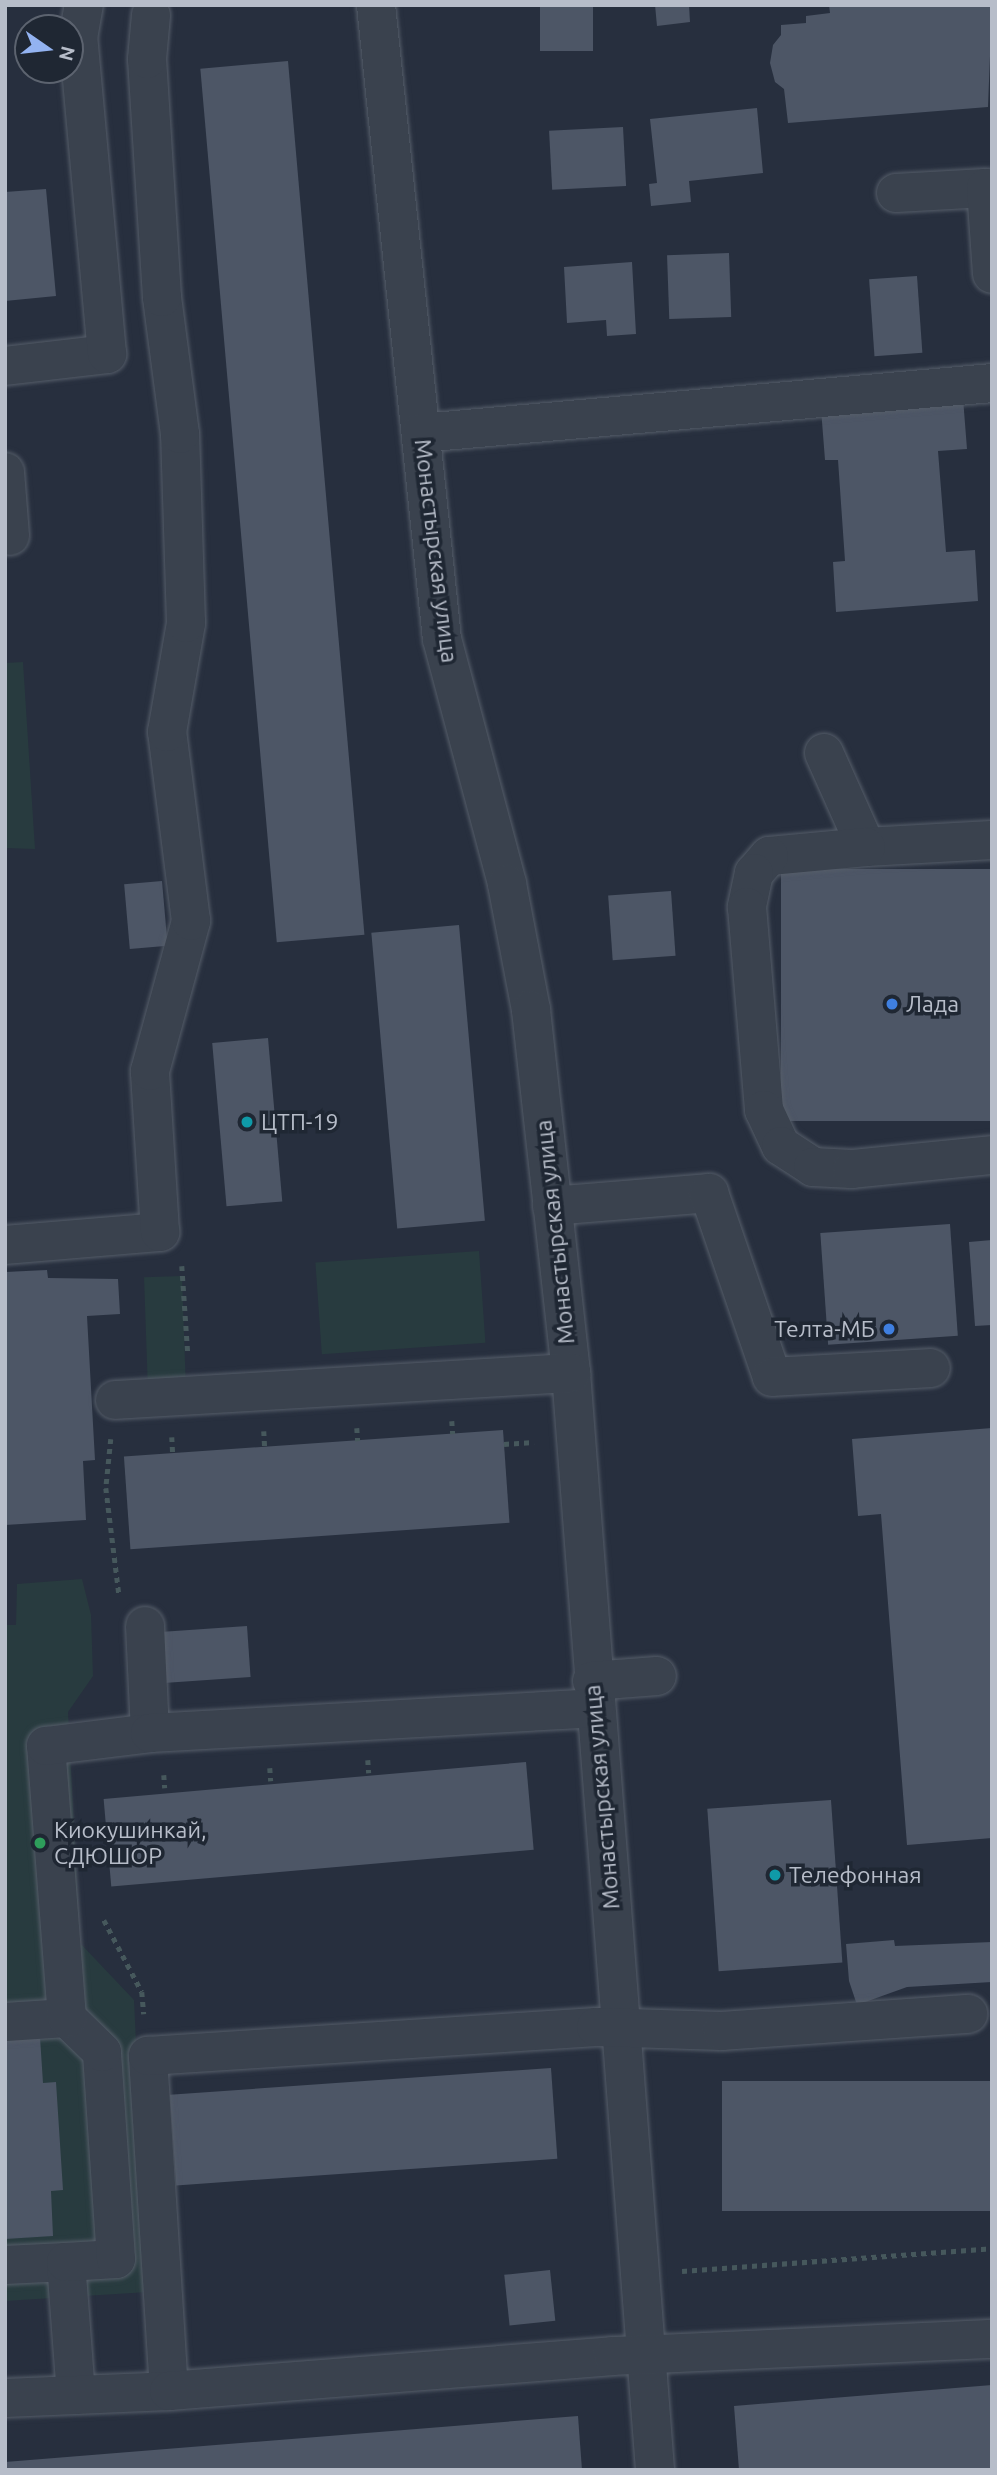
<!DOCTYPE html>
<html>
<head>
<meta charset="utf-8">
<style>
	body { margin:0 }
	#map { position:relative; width:997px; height:2475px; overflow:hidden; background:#272f3e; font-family:Ubuntu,sans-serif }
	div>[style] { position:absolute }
	.green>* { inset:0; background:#283b3f; transform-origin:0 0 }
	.building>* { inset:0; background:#4d5666; transform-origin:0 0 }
	.path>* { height:4.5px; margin-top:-2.25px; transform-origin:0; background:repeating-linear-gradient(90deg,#46585c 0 5px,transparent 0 10px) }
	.roads { filter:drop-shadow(0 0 2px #555d69) drop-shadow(0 0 2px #555d69) }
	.minor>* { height:38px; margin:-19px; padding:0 19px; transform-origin:19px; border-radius:19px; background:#3a424e }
	.dots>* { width:19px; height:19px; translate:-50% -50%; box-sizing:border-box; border:4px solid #1f2733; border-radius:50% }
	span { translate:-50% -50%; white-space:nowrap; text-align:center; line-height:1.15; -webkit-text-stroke:7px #1f2733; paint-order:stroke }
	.street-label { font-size:23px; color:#b7bdc9 }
	.poi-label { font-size:23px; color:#b7bdc9 }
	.left { translate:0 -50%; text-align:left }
	.right { translate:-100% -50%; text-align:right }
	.frame { position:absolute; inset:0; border:7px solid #b7bdc9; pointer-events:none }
	.north { position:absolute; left:14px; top:14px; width:70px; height:70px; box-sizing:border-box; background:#1f2733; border:2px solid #5c636f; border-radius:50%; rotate:104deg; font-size:19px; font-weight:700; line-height:28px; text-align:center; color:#b7bdc9 }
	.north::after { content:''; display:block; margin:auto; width:24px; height:32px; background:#93b3f1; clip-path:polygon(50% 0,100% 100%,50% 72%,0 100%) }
</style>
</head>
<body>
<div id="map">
	<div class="green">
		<div style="clip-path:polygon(23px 662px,35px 849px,5px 848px,5px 663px)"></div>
		<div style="left:479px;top:1251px;width:92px;height:164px;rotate:86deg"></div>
		<div style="left:182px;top:1276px;width:105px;height:38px;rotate:88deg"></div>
		<div style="clip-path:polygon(82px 1579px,91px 1615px,93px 1676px,68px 1712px,80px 1943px,134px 2000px,148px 2292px,5px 2301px,5px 1625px,16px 1625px,17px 1584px)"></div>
	</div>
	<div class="building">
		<div style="left:540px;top:5px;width:53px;height:46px"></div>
		<div style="clip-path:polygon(655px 5px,689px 5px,690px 22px,657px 26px)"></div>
		<div style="clip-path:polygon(829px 5px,992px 5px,988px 107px,788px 123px,784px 89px,775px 82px,770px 63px,773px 45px,781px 35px,781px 25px,806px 23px,806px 16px,830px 13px)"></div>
		<div style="left:288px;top:61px;width:877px;height:88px;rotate:85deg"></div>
		<div style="clip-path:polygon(757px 108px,763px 173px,689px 181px,691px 202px,651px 206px,649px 184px,657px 183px,650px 119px)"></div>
		<div style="left:623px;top:127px;width:59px;height:74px;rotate:87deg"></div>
		<div style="clip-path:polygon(46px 189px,56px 296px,5px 301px,5px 192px)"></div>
		<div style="left:729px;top:253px;width:64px;height:62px;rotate:88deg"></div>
		<div style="clip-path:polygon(632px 262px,636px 334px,607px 336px,606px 320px,567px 323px,564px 267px)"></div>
		<div style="left:917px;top:276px;width:77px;height:48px;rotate:86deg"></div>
		<div style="clip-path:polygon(963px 398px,967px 449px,938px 451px,946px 552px,975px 550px,978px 601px,836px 612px,833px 562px,845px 561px,838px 460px,825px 460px,821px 409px)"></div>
		<div style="left:992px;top:869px;width:252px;height:211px;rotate:90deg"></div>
		<div style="left:162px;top:881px;width:65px;height:38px;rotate:85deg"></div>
		<div style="left:671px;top:891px;width:65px;height:63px;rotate:86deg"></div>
		<div style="left:459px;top:925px;width:297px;height:88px;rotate:85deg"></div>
		<div style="left:268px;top:1038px;width:164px;height:56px;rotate:85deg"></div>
		<div style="left:950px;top:1224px;width:112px;height:130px;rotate:86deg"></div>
		<div style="clip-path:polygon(992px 1240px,992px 1325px,975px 1326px,969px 1242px)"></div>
		<div style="clip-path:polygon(47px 1270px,48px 1278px,118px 1279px,120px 1314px,87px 1316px,95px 1460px,83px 1461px,86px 1520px,5px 1525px,5px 1272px)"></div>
		<div style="clip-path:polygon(992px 1428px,992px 1838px,907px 1845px,881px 1514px,858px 1516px,852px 1439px)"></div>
		<div style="left:503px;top:1430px;width:93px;height:380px;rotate:86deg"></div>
		<div style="left:247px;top:1626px;width:51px;height:87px;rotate:86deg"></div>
		<div style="left:526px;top:1762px;width:88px;height:424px;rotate:85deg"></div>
		<div style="left:831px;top:1800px;width:163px;height:124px;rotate:86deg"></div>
		<div style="clip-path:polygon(894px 1940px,895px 1946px,992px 1942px,992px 1982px,907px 1987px,857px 2005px,849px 1981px,846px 1944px)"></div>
		<div style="clip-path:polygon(40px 2037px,43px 2083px,56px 2082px,63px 2190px,51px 2191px,53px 2236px,5px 2239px,5px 2039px)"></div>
		<div style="left:551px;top:2068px;width:91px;height:382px;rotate:86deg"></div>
		<div style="left:992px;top:2081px;width:130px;height:270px;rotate:90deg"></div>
		<div style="left:550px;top:2270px;width:51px;height:46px;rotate:84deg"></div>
		<div style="clip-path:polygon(992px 2385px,992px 2470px,739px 2470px,734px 2406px)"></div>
		<div style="clip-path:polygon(578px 2416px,582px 2470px,5px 2470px,5px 2462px)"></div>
	</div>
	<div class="path">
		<div style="left:182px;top:1266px;width:89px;rotate:86.1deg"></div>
		<div style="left:452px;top:1421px;width:13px;rotate:86deg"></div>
		<div style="left:357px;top:1428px;width:13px;rotate:86deg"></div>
		<div style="left:264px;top:1431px;width:17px;rotate:87deg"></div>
		<div style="left:172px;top:1437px;width:17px;rotate:87deg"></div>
		<div style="left:111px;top:1439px;width:49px;rotate:95.8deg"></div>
		<div style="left:106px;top:1488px;width:107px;rotate:83deg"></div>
		<div style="left:504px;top:1444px;width:30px;rotate:-4deg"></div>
		<div style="left:368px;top:1760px;width:13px;rotate:86deg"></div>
		<div style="left:270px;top:1768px;width:13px;rotate:86deg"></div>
		<div style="left:164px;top:1775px;width:13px;rotate:86deg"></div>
		<div style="left:104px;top:1920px;width:81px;rotate:62.2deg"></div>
		<div style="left:142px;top:1992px;width:22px;rotate:85deg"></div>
		<div style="left:682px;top:2271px;width:311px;rotate:-4.2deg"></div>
	</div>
	<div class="roads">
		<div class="minor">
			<div style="left:376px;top:5px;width:637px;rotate:84.06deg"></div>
			<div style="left:442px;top:639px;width:253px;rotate:75.1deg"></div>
			<div style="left:507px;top:884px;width:128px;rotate:79.2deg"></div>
			<div style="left:531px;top:1010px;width:365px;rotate:83.7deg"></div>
			<div style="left:571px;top:1373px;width:1100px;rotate:85.62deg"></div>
			<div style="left:896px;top:193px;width:90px;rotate:-3.2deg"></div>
			<div style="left:986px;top:188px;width:86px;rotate:86deg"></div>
			<div style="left:5px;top:366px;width:103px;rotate:-6.7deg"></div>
			<div style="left:107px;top:354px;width:317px;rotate:-95.2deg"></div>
			<div style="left:78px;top:38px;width:34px;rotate:-80deg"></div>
			<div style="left:421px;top:433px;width:573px;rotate:-5deg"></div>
			<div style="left:5px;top:472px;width:64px;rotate:85.5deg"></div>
			<div style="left:824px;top:753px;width:103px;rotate:65.9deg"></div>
			<div style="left:866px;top:847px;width:126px;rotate:-3.2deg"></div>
			<div style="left:866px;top:847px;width:97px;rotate:174.7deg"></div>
			<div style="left:769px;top:856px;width:23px;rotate:131deg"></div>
			<div style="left:754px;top:873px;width:35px;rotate:102deg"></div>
			<div style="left:747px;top:907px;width:204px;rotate:85.2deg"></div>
			<div style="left:764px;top:1110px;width:40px;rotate:65deg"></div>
			<div style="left:781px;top:1146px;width:38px;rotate:33deg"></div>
			<div style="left:813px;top:1167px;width:39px;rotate:3deg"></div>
			<div style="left:852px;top:1169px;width:141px;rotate:-5.7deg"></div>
			<div style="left:552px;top:1206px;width:158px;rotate:-4.7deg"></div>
			<div style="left:709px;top:1193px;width:194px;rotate:71.1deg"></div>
			<div style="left:772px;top:1377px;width:159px;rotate:-3.2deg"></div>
			<div style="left:5px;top:1245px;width:156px;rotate:-4.8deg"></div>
			<div style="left:160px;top:1232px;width:161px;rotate:-93.6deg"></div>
			<div style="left:150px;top:1071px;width:156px;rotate:-74.7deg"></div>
			<div style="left:191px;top:921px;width:191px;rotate:-97.2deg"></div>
			<div style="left:167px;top:732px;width:111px;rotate:-80.1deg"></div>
			<div style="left:186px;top:623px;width:189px;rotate:-91.8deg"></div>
			<div style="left:180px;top:434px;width:138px;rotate:-97.5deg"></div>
			<div style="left:162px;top:297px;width:238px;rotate:-93.6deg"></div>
			<div style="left:147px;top:59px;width:44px;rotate:-84.8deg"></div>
			<div style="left:115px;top:1400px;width:457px;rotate:-3.4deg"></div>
			<div style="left:145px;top:1626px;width:107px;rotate:87.3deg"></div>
			<div style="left:592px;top:1681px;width:65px;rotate:-4.4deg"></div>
			<div style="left:5px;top:2022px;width:62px;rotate:-3.7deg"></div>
			<div style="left:5px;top:2265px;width:61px;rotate:-2.8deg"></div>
			<div style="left:169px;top:2391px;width:336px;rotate:-93.6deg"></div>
			<div style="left:148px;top:2056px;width:449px;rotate:-3.7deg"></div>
			<div style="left:596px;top:2027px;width:126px;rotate:1.8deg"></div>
			<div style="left:722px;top:2031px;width:247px;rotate:-4deg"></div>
			<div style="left:76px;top:2395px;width:133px;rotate:-94.3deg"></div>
			<div style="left:66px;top:2262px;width:50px;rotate:-3.4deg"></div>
			<div style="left:116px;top:2259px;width:207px;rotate:-93.9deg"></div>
			<div style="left:102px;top:2052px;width:49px;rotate:-135.8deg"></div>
			<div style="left:67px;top:2018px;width:273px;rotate:-94.4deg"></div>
			<div style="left:46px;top:1746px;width:105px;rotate:-7.1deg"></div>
			<div style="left:150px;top:1733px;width:445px;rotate:-3.2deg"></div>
			<div style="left:5px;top:2398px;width:164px;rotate:-2.4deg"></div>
			<div style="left:169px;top:2391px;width:445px;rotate:-4.5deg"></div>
			<div style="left:613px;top:2356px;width:379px;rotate:-2.6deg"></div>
		</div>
	</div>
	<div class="dots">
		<div style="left:892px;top:1004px;background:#3f7fe0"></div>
		<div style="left:247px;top:1122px;background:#0f9aa8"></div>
		<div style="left:889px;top:1329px;background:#3f7fe0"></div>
		<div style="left:40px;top:1843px;background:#2e9e5b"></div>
		<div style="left:775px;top:1875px;background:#0f9aa8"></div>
	</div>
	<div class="street-label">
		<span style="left:436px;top:551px;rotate:83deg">Монастырская улица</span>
		<span style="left:555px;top:1232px;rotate:-96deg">Монастырская улица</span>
		<span style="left:602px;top:1797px;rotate:-95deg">Монастырская улица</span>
	</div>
	<div class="poi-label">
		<span class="left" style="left:906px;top:1004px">Лада</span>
		<span class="left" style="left:261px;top:1122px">ЦТП-19</span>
		<span class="right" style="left:875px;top:1329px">Телта-МБ</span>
		<span class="left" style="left:54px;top:1843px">Киокушинкай,<br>СДЮШОР</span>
		<span class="left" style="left:789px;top:1875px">Телефонная</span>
	</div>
	<div class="frame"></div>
	<div class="north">N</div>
</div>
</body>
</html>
